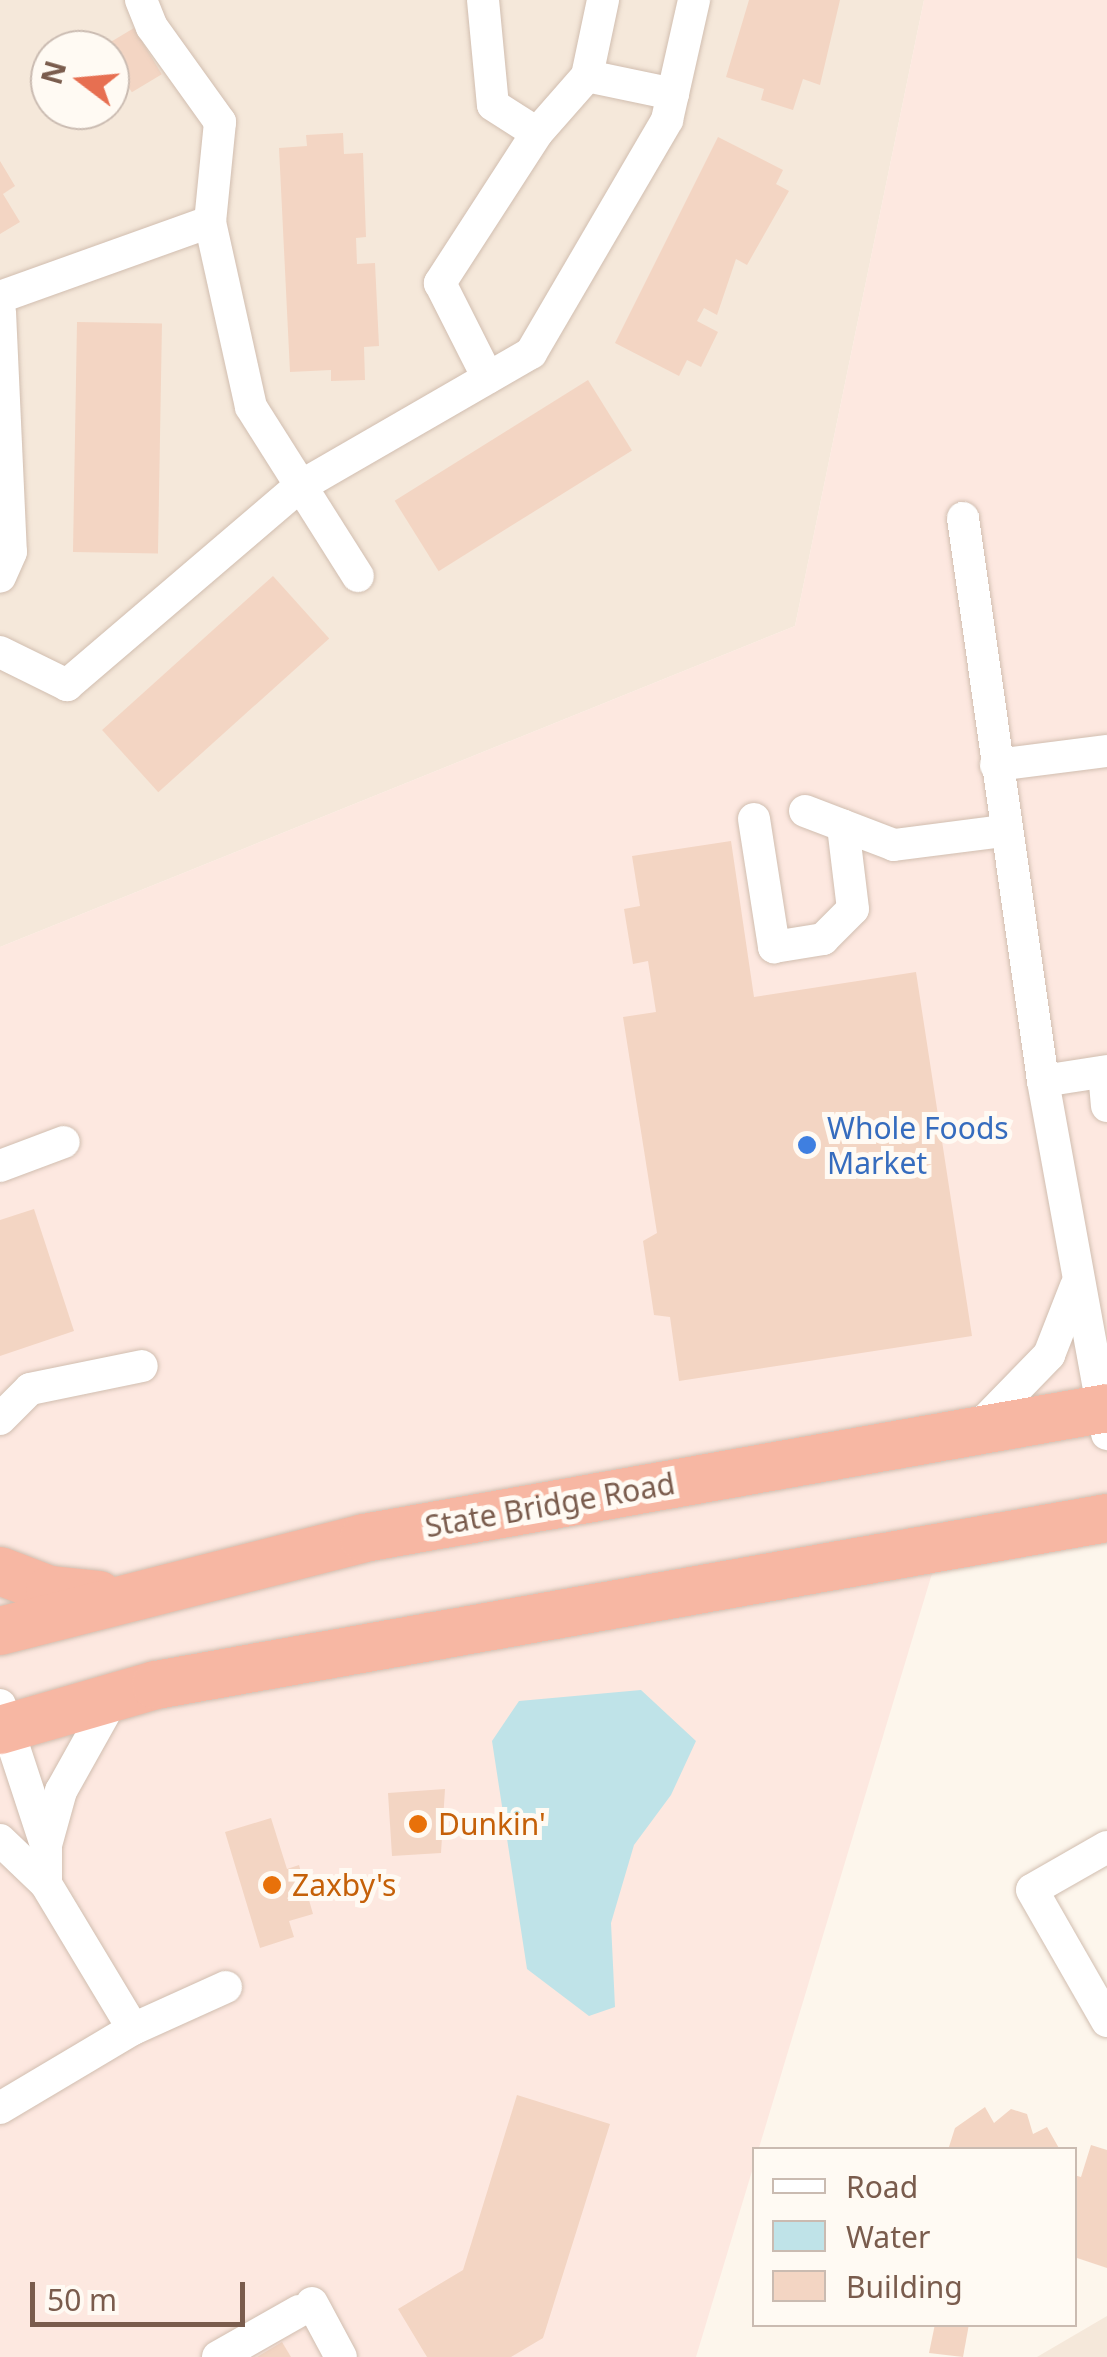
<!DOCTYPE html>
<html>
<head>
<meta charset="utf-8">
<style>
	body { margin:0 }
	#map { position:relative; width:1107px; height:2357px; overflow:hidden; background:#fdf6ec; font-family:"Noto Sans",sans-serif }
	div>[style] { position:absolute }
	.residential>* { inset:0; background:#f5e8da }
	.commercial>* { inset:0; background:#fde8e0 }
	.water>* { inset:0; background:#bfe3e8 }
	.building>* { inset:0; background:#f3d5c3; transform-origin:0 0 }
	.roads { filter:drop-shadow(0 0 2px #d1beb0) drop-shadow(0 0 2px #d1beb0) }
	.minor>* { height:32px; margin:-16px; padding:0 16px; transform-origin:16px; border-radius:16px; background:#fff }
	.highway>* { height:48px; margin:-24px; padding:0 24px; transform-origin:24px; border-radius:24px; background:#f7b7a3 }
	.dots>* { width:28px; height:28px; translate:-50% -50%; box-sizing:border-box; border:5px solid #fffaf3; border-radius:50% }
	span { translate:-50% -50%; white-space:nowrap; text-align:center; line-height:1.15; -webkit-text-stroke:10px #fffaf3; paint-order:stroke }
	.shop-label { font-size:30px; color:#366cbe }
	.left { translate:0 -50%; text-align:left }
	.street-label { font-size:30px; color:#7a5c4d }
	.food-label { font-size:30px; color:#c56008 }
	.legend { position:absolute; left:752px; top:2147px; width:325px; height:180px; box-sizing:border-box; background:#fffaf3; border:2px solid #cabbb1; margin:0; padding:12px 18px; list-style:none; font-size:30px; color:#7a5c4d }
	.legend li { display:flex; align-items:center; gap:20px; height:50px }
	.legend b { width:50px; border:2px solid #cabbb1 }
	.north { position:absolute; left:30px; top:30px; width:100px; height:100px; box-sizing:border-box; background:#fffaf3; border:2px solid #cabbb1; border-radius:50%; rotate:286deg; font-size:28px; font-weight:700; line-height:40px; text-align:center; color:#7a5c4d }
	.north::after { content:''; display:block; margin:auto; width:35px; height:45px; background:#e76f51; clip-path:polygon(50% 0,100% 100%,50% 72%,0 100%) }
	.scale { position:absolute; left:30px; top:2282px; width:215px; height:45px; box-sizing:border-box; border:5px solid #7a5c4d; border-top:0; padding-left:12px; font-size:30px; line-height:35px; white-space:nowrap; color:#7a5c4d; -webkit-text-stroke:8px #fffaf3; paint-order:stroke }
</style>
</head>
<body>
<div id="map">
	<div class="residential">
		<div style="clip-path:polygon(evenodd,0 0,924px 0,795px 626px,0 947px,0 0,50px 50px,110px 50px,110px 110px,50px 110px,50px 50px)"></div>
		<div style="clip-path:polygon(1107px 2316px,1107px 2357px,1037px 2357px)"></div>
	</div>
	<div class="commercial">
		<div style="clip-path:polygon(924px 0,1107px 0,1107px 1509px,943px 1537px,696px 2357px,0 2357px,0 947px,795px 626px)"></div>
	</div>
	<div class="water">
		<div style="clip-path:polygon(641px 1690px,696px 1741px,671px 1795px,634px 1845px,611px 1923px,615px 2007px,589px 2016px,527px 1969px,492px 1741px,519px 1701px)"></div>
	</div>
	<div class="building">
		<div style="clip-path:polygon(749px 0,840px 0,820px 85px,803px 79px,793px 110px,761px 100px,764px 89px,726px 77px)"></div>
		<div style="left:134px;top:28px;width:54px;height:35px;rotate:59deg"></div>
		<div style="clip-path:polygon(343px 133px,344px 154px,363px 153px,366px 237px,356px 238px,357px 264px,375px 263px,379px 346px,364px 347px,365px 380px,331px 381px,331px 370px,290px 372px,279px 148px,307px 146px,306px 135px)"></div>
		<div style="clip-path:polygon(718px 137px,783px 170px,776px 184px,789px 191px,747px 265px,736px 259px,717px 315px,704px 308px,697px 321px,718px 332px,701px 367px,687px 360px,679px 376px,615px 343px)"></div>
		<div style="clip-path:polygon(0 161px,15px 186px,3px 194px,20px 222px,0 234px)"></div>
		<div style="left:77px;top:322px;width:85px;height:230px;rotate:1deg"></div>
		<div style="left:588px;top:380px;width:83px;height:228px;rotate:58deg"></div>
		<div style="left:273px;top:576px;width:84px;height:230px;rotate:48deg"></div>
		<div style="clip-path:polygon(731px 841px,754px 997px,916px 972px,972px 1336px,679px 1381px,670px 1317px,654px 1315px,643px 1241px,657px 1233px,623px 1017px,656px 1012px,648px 961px,633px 964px,624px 909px,640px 906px,632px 856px)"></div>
		<div style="clip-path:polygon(34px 1209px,74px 1331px,0 1356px,0 1220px)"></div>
		<div style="clip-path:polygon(445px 1789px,441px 1853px,392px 1856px,388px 1793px)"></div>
		<div style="clip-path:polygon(271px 1818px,287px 1869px,299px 1865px,313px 1914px,289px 1921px,294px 1937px,260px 1948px,225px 1832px)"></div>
		<div style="clip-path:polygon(517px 2095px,610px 2124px,543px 2338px,511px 2357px,427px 2357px,398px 2309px,463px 2270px)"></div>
		<div style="clip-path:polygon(985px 2107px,994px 2123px,1011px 2109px,1027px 2114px,1033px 2134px,1047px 2127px,1060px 2150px,948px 2150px,955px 2128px)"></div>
		<div style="clip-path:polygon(1091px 2145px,1107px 2150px,1107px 2268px,1074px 2257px,1074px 2175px,1081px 2177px)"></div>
		<div style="clip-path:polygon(935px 2324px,969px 2324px,963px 2357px,929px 2353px)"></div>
		<div style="clip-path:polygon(282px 2342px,291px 2357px,257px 2357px)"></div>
	</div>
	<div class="roads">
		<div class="minor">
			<div style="left:141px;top:0;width:29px;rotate:68deg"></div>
			<div style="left:152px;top:27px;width:117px;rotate:54.4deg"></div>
			<div style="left:220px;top:122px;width:100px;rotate:95.7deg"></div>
			<div style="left:483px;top:0;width:105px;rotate:84.6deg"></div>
			<div style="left:493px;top:105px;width:52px;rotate:32.5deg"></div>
			<div style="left:537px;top:133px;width:179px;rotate:122.9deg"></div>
			<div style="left:440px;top:283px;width:106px;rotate:63.2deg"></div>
			<div style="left:587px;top:76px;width:78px;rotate:-78.1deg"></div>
			<div style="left:537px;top:133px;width:76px;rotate:-48.7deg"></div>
			<div style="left:587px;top:76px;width:88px;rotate:11.8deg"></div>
			<div style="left:0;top:297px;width:223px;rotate:-19.7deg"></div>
			<div style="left:210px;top:222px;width:189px;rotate:77.5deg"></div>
			<div style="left:251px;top:407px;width:200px;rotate:57.7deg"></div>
			<div style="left:0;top:312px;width:240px;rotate:87.4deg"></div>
			<div style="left:11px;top:552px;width:27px;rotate:114deg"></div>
			<div style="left:963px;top:518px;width:569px;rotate:81.91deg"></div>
			<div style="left:1043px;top:1081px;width:359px;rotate:79.7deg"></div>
			<div style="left:0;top:652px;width:75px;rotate:26.2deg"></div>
			<div style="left:67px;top:685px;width:305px;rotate:-40.5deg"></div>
			<div style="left:299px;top:487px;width:268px;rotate:-30deg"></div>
			<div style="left:531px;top:353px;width:270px;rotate:-59.7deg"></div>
			<div style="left:667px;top:120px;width:123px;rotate:-77.3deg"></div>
			<div style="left:996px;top:765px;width:112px;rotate:-7.2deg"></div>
			<div style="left:805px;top:811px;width:95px;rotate:20.9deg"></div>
			<div style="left:894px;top:845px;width:111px;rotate:-7.3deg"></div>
			<div style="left:754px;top:819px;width:130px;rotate:81.1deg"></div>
			<div style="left:774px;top:947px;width:50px;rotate:-9.3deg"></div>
			<div style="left:823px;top:939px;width:42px;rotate:-45deg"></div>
			<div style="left:853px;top:909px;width:84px;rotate:-96.9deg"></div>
			<div style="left:1104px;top:1072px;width:34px;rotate:85deg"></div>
			<div style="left:1043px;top:1081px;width:65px;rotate:-8.9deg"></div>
			<div style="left:0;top:1166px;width:68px;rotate:-20.6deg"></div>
			<div style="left:0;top:1419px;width:42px;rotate:-45deg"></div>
			<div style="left:30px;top:1389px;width:114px;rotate:-11.6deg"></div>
			<div style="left:976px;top:1430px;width:105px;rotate:-45.8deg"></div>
			<div style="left:1049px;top:1355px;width:74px;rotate:-68.6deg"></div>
			<div style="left:0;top:1705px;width:147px;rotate:71.8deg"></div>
			<div style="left:0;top:1840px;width:64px;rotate:43.7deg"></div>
			<div style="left:46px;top:1884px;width:169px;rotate:59deg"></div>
			<div style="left:1107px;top:1847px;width:86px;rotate:150.2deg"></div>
			<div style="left:1032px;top:1890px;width:151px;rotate:60.2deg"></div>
			<div style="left:46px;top:1884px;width:39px;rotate:-90deg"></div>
			<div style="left:46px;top:1845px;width:56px;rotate:-74.5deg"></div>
			<div style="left:61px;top:1791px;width:107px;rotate:-60.8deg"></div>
			<div style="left:0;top:2108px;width:155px;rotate:-30.7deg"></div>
			<div style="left:133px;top:2029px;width:102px;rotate:-24.3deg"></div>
			<div style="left:312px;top:2303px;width:61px;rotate:61.8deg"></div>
			<div style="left:218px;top:2357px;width:93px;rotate:-29.6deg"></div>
		</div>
		<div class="highway">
			<div style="left:0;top:1571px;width:53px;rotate:20.8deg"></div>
			<div style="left:50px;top:1590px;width:49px;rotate:5.8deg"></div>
			<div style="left:0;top:1631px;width:376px;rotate:-14.3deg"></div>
			<div style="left:364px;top:1538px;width:754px;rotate:-9.92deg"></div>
			<div style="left:0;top:1730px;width:162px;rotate:-16.1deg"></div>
			<div style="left:156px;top:1685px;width:966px;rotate:-9.96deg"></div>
		</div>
	</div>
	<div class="dots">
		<div style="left:807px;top:1145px;background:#3f7fe0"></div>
		<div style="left:418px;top:1824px;background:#e8710a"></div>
		<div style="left:272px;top:1885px;background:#e8710a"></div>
	</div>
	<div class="shop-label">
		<span class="left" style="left:827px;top:1145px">Whole Foods<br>Market</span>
	</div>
	<div class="street-label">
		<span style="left:550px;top:1505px;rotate:-10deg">State Bridge Road</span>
	</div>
	<div class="food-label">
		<span class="left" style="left:438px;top:1824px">Dunkin'</span>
		<span class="left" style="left:292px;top:1885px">Zaxby's</span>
	</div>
	<ul class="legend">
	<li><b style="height:12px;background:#fff"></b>Road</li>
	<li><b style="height:28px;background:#bfe3e8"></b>Water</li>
	<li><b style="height:28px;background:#f3d5c3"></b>Building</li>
	</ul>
	<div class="north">N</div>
	<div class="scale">50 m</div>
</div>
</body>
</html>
